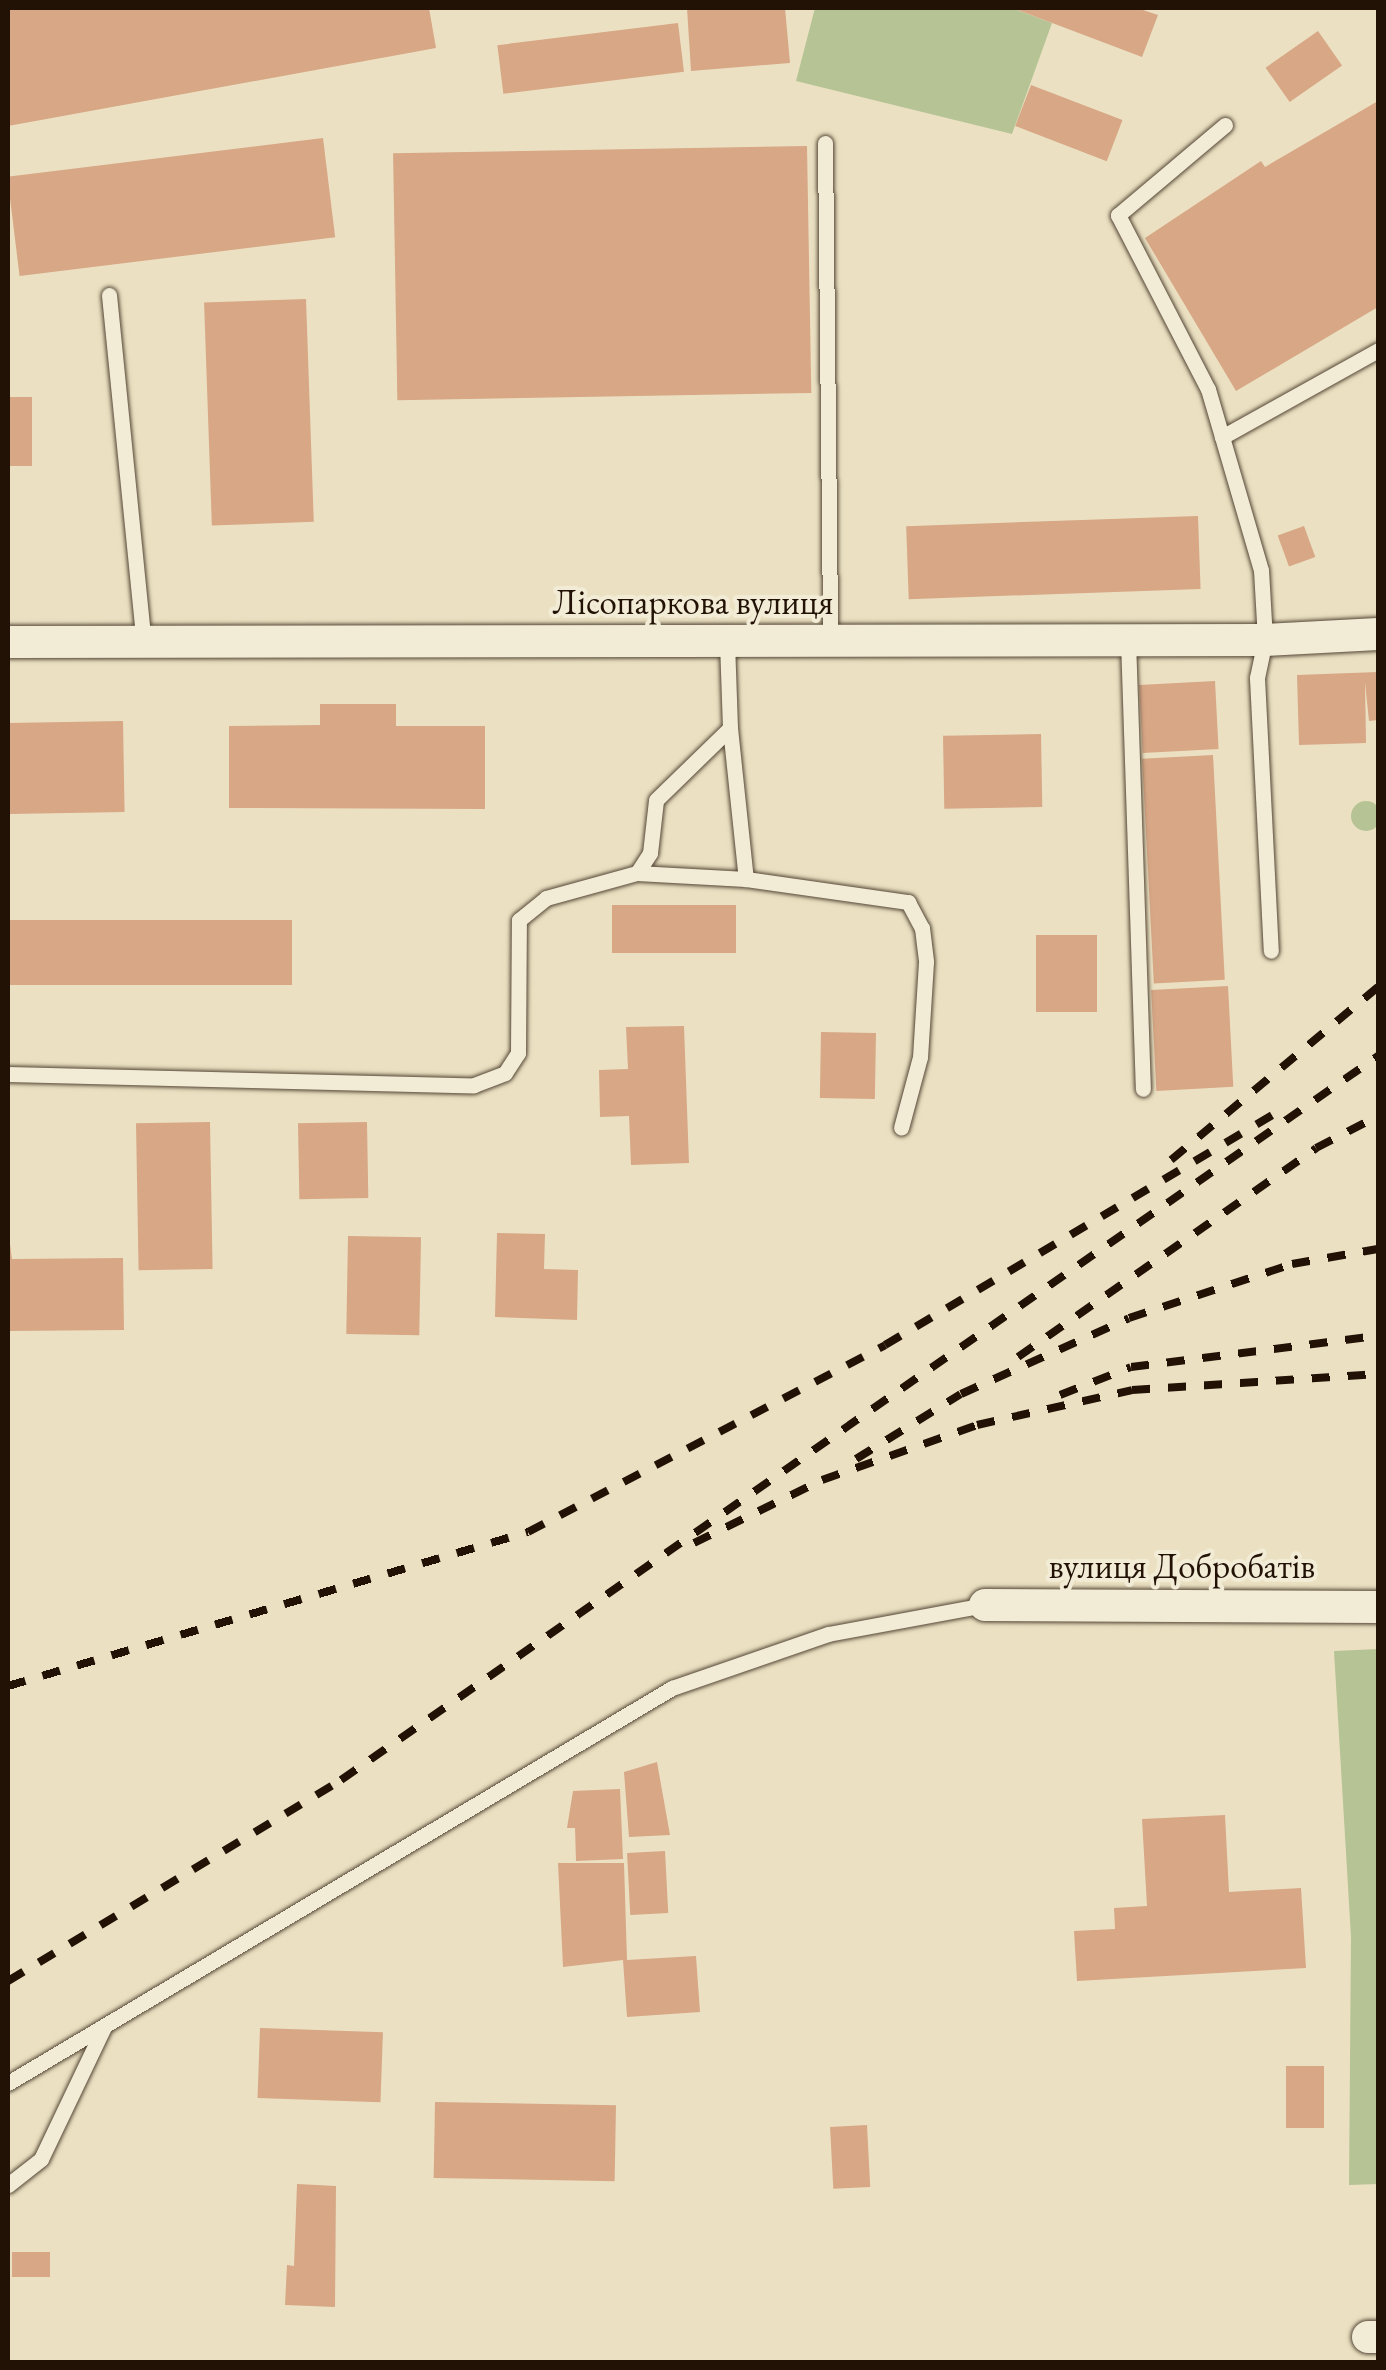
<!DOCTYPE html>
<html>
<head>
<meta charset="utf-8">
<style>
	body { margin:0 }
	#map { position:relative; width:1386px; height:2370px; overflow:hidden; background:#ebe1c2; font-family:"EB Garamond",serif }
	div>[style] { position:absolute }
	.green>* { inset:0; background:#b6c394 }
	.round { border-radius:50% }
	.building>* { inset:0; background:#d7a786; transform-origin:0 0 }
	.roads { filter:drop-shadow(0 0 2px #544635) drop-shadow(0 0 2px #544635) }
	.lane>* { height:15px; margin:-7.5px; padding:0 7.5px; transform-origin:7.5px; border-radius:7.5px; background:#f2ecd7 }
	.street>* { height:32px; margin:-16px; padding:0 16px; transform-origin:16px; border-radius:16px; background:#f2ecd7 }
	.rail>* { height:8px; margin-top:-4px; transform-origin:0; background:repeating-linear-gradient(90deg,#221206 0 18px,transparent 0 36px) }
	span { translate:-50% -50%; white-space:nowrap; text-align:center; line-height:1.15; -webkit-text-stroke:8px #f2ecd7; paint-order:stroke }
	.street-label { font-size:35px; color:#221206 }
	.frame { position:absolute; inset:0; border:10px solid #221206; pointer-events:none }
</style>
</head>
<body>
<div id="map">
	<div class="green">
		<div style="clip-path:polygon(815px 8px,1012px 8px,1052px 23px,1012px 134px,796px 81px)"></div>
		<div class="round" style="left:1351px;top:801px;width:30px;height:30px"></div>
		<div style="clip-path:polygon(1378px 1649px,1378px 2184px,1349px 2185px,1351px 1937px,1334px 1651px)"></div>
	</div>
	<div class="building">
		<div style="clip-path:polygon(8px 8px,429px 8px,436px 48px,8px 126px)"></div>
		<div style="clip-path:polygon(687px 8px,785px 8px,790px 63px,691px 71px)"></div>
		<div style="clip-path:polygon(1013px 8px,1137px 8px,1158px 15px,1142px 57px)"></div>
		<div style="left:678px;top:23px;width:49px;height:182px;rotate:83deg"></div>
		<div style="left:1318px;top:31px;width:42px;height:64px;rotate:55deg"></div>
		<div style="left:1031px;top:85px;width:98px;height:44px;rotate:21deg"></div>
		<div style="clip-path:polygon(1378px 101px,1378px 307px,1236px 391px,1145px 238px,1261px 161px,1265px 167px)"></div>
		<div style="left:323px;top:138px;width:100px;height:318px;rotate:83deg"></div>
		<div style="left:807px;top:146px;width:247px;height:414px;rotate:89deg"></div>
		<div style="left:306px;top:299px;width:223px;height:102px;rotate:88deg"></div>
		<div style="left:8px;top:397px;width:24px;height:69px"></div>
		<div style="left:1198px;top:516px;width:73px;height:292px;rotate:88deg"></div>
		<div style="left:1304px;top:526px;width:33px;height:28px;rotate:70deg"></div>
		<div style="clip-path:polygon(1378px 672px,1378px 720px,1369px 721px,1365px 682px,1366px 743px,1299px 745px,1297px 675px)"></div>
		<div style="left:1215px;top:681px;width:68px;height:76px;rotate:87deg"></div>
		<div style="clip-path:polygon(320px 704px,396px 704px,396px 726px,485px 726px,485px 809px,229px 808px,229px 726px,320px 725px)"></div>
		<div style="left:123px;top:721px;width:91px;height:115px;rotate:89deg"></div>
		<div style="left:1041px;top:734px;width:73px;height:98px;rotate:89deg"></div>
		<div style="left:1213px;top:755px;width:225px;height:71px;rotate:87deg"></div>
		<div style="left:736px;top:905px;width:48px;height:124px;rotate:90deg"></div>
		<div style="left:8px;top:920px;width:284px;height:65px"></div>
		<div style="left:1036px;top:935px;width:61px;height:77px"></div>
		<div style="left:1228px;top:986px;width:101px;height:77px;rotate:87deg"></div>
		<div style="clip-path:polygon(684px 1026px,689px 1163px,631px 1165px,629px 1116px,600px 1117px,599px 1070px,628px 1069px,626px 1027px)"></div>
		<div style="left:821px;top:1032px;width:55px;height:66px;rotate:1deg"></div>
		<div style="left:210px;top:1122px;width:147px;height:74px;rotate:89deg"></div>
		<div style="left:367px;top:1122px;width:76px;height:69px;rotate:89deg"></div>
		<div style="clip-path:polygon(8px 1229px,12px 1259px,123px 1258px,124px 1330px,8px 1331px)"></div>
		<div style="clip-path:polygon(497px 1233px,545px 1234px,544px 1269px,578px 1270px,577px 1320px,495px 1317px)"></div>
		<div style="left:348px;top:1236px;width:73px;height:98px;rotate:1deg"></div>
		<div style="clip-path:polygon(657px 1762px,670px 1835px,629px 1837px,624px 1772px)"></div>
		<div style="clip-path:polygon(620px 1789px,623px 1859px,576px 1861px,575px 1828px,567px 1828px,573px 1791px)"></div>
		<div style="clip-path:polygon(1225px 1815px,1229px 1892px,1301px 1888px,1306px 1968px,1077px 1981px,1074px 1931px,1115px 1929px,1114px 1908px,1147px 1906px,1142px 1819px)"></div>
		<div style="left:665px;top:1851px;width:62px;height:38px;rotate:87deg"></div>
		<div style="clip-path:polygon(558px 1863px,624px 1863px,627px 1960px,696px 1956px,700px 2012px,627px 2017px,623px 1960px,563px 1967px)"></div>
		<div style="left:260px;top:2028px;width:123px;height:70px;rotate:2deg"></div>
		<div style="left:1286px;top:2066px;width:38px;height:62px"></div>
		<div style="left:435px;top:2102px;width:181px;height:76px;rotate:1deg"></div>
		<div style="left:867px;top:2125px;width:62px;height:37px;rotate:87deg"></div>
		<div style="clip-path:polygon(297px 2184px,336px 2186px,335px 2307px,285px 2305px,287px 2265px,294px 2266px)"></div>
		<div style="left:12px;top:2252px;width:38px;height:25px"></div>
	</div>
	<div class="roads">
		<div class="lane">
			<div style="left:1225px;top:125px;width:140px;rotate:139.9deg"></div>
			<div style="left:1118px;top:215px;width:196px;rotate:62.7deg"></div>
			<div style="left:1208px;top:389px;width:189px;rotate:73.7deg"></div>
			<div style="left:1261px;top:570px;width:70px;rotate:86.7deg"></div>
			<div style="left:1265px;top:640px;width:39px;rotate:102deg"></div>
			<div style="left:1257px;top:678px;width:273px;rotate:87.1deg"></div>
			<div style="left:825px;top:143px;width:499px;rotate:89.4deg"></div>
			<div style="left:109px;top:295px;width:350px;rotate:84.3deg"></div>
			<div style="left:1222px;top:437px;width:179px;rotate:-29.1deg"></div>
			<div style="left:1128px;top:640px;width:449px;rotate:88.1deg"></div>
			<div style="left:730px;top:728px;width:152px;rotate:84deg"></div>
			<div style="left:637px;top:873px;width:109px;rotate:3.2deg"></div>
			<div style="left:746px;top:879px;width:164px;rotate:8.1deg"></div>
			<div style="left:908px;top:902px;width:30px;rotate:62deg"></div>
			<div style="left:922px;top:928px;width:34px;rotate:83deg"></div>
			<div style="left:926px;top:962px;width:95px;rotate:93.6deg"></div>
			<div style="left:920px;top:1057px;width:73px;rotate:105deg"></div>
			<div style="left:8px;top:1074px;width:466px;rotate:1.4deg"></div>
			<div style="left:474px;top:1085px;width:33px;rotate:-21deg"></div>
			<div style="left:505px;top:1073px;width:24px;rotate:-57deg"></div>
			<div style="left:518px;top:1053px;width:133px;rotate:-89.6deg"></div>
			<div style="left:519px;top:920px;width:35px;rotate:-39deg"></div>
			<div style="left:546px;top:898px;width:94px;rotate:-15.4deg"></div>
			<div style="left:637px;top:873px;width:24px;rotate:-57deg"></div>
			<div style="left:650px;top:853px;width:53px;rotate:-83.5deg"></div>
			<div style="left:656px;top:800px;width:103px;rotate:-44.2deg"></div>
			<div style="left:730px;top:728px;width:86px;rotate:-92deg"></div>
			<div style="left:8px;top:2083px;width:773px;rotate:-30.75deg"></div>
			<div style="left:672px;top:1688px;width:165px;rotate:-19.1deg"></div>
			<div style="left:828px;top:1634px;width:160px;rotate:-10.5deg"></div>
			<div style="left:8px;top:2185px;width:42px;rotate:-38.2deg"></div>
			<div style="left:41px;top:2159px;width:146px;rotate:-64.5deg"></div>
		</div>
		<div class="street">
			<div style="left:8px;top:642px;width:1257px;rotate:-0.09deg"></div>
			<div style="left:1265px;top:640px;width:113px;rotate:-3deg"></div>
			<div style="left:985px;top:1605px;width:393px;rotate:0.3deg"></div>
			<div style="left:1368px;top:2337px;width:10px"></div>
		</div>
	</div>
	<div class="rail">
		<div style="left:1171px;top:1160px;width:270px;rotate:-39.9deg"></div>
		<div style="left:1018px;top:1357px;width:364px;rotate:-35deg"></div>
		<div style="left:1316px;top:1148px;width:70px;rotate:-27.3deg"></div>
		<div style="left:1060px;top:1395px;width:76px;rotate:-21.5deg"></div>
		<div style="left:1131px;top:1367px;width:249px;rotate:-7.2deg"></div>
		<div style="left:856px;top:1459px;width:123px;rotate:-31.8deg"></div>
		<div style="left:961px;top:1394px;width:184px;rotate:-24.3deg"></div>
		<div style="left:1129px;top:1318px;width:172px;rotate:-18.3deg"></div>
		<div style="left:1292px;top:1264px;width:87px;rotate:-9.9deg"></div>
		<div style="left:694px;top:1543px;width:143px;rotate:-26.2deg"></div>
		<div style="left:822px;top:1480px;width:164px;rotate:-19.5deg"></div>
		<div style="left:977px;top:1425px;width:159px;rotate:-12.7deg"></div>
		<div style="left:1132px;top:1390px;width:247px;rotate:-3.7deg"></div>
		<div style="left:8px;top:1686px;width:542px;rotate:-16.5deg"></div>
		<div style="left:528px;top:1532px;width:403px;rotate:-27.6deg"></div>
		<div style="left:885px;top:1345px;width:455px;rotate:-30.7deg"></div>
		<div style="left:8px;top:1981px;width:389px;rotate:-31.1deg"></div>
		<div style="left:341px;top:1780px;width:1265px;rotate:-34.92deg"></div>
	</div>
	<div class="street-label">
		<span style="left:693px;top:602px">Лісопаркова вулиця</span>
		<span style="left:1182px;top:1566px">вулиця Добробатів</span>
	</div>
	<div class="frame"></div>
</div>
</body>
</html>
